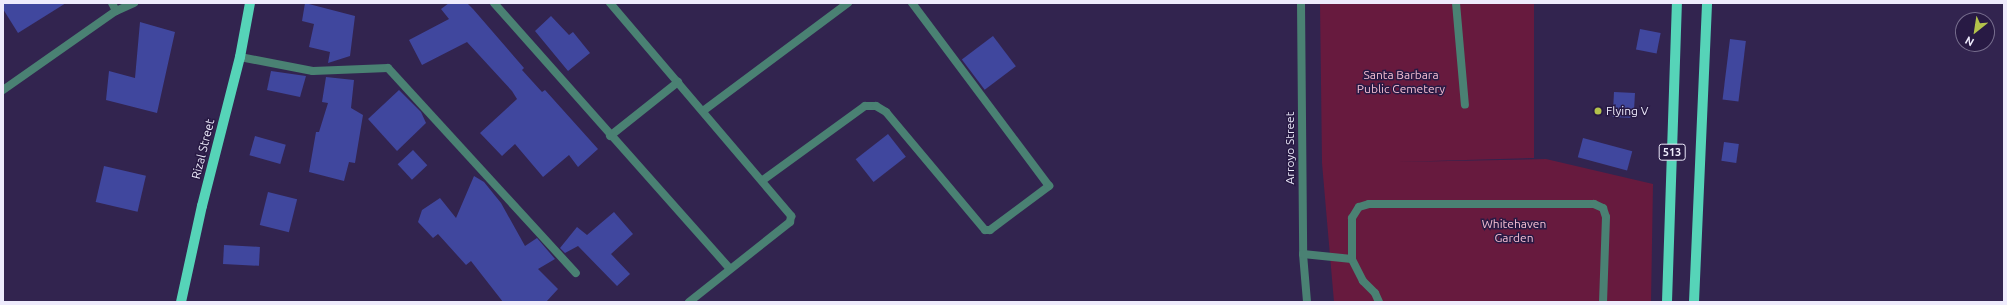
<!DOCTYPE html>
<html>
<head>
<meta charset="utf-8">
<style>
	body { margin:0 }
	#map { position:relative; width:2007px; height:305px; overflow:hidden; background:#32244f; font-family:Ubuntu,sans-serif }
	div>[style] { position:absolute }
	.green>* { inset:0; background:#671a3e }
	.building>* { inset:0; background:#40479e; transform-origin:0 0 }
	.lane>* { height:8px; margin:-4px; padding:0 4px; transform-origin:4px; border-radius:4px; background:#4a8173 }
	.street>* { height:8px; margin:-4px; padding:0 4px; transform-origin:4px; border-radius:4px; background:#4a8173 }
	.primary>* { height:10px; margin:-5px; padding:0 5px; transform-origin:5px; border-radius:5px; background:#56d4b8 }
	.dots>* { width:11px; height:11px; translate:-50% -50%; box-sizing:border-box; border:2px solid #281a44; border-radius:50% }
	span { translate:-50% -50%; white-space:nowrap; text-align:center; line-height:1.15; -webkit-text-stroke:3px #281a44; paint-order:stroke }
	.shield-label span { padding:1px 3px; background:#281a44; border:1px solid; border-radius:3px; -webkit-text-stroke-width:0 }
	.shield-label { font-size:11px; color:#eeebfc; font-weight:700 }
	.park-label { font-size:12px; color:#f7bfd3 }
	.poi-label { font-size:12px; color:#eeebfc }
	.left { translate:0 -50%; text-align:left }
	.street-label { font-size:12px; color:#eeebfc }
	.frame { position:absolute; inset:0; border:4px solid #eeebfc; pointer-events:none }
	.north { position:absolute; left:1955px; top:12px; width:40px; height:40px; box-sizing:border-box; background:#281a44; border:1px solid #776e8e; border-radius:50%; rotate:210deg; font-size:11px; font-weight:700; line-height:16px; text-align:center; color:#eeebfc }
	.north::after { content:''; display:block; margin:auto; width:14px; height:18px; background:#b3c24b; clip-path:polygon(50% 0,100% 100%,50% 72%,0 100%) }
</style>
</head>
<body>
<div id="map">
	<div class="green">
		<div style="clip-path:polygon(1320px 3px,1534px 3px,1534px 158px,1397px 162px,1546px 159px,1653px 184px,1651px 302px,1334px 302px,1322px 163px)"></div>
	</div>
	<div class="building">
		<div style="clip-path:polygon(3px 3px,66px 3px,18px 33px,3px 9px)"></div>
		<div style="clip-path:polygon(305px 3px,355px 16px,350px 56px,328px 63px,330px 52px,309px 47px,314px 24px,302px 21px)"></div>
		<div style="clip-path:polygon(449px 3px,467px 3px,473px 9px,524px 68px,522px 70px,542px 92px,545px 90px,598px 149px,578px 167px,569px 155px,543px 177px,515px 144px,502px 156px,480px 133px,517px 99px,512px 91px,467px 42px,422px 65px,409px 40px,449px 19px,441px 9px)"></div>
		<div style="clip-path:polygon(551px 16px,569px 35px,573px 32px,590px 53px,568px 71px,535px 31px)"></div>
		<div style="clip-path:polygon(140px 22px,175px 32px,157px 113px,106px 100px,109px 71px,135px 78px)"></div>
		<div style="left:1640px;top:29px;width:21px;height:21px;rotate:11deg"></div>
		<div style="left:993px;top:36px;width:38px;height:39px;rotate:53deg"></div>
		<div style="left:1730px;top:39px;width:16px;height:61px;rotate:7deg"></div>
		<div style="clip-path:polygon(271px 71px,306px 76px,300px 97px,267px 90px)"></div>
		<div style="clip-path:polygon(326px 77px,354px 80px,351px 108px,363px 115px,355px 163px,349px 162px,344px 181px,309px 172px,316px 132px,319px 132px,328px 103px,322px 102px)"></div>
		<div style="clip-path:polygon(399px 90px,421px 112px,426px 123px,397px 151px,368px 119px)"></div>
		<div style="left:1614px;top:92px;width:21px;height:25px;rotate:3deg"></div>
		<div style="left:888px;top:134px;width:29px;height:41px;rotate:52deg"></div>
		<div style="left:255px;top:136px;width:32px;height:20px;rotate:16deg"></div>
		<div style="left:1583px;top:138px;width:51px;height:20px;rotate:15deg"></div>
		<div style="left:1724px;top:142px;width:15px;height:19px;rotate:8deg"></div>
		<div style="left:413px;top:150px;width:21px;height:21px;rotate:47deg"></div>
		<div style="left:104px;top:166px;width:43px;height:37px;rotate:13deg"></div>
		<div style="clip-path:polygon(474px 176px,484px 182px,501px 203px,525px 246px,537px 238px,555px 259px,538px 269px,558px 289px,546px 302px,503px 302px,471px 261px,466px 265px,438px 234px,433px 238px,418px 222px,422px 210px,440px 198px,456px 218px)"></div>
		<div style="left:268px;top:192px;width:30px;height:34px;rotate:14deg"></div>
		<div style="clip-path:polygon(614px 212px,633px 234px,611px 254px,630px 274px,617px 286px,578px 246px,565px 253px,560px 248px,577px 227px,587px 235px)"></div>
		<div style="left:224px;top:245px;width:36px;height:19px;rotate:3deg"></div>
	</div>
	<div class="lane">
		<div style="left:1301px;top:3px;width:251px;rotate:89.5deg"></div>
		<div style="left:1303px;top:254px;width:48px;rotate:85.2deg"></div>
		<div style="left:1456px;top:3px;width:102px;rotate:85deg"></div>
		<div style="left:1303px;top:254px;width:49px;rotate:5.8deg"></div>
		<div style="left:1379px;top:302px;width:10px;rotate:-114deg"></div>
		<div style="left:1375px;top:293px;width:17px;rotate:-135deg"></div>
		<div style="left:1363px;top:281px;width:25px;rotate:-117deg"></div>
		<div style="left:1352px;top:259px;width:41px;rotate:-90deg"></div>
		<div style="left:1352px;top:218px;width:13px;rotate:-58deg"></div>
		<div style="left:1359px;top:207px;width:10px;rotate:-17deg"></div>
		<div style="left:1369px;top:204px;width:225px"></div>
		<div style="left:1594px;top:204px;width:10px;rotate:24deg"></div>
		<div style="left:1603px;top:208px;width:9px;rotate:72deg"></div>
		<div style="left:1606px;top:217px;width:85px;rotate:92deg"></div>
	</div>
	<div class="street">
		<div style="left:112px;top:3px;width:9px;rotate:63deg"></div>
		<div style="left:494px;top:3px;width:354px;rotate:48.4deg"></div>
		<div style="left:610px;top:3px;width:280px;rotate:49.6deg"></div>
		<div style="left:791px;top:216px;width:6px;rotate:99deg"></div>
		<div style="left:790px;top:222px;width:129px;rotate:141.6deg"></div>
		<div style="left:240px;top:57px;width:74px;rotate:10.9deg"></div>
		<div style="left:313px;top:71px;width:75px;rotate:-2.3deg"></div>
		<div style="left:388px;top:68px;width:278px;rotate:47.5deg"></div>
		<div style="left:3px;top:90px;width:138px;rotate:-35deg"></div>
		<div style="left:116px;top:11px;width:20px;rotate:-24deg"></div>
		<div style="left:703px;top:111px;width:181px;rotate:-36.7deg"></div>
		<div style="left:610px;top:136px;width:87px;rotate:-38.5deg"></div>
		<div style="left:763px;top:180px;width:126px;rotate:-36deg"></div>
		<div style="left:865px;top:106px;width:11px"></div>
		<div style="left:876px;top:106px;width:12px;rotate:31deg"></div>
		<div style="left:886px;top:112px;width:154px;rotate:50deg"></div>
		<div style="left:985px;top:230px;width:5px"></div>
		<div style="left:990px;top:230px;width:74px;rotate:-36.7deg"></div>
		<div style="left:1049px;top:186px;width:229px;rotate:-126.8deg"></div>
	</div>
	<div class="primary">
		<div style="left:181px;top:302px;width:98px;rotate:-77.7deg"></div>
		<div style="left:202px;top:206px;width:154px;rotate:-75.7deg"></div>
		<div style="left:240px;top:57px;width:55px;rotate:-79.5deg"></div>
		<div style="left:1667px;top:302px;width:299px;rotate:-88.1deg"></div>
		<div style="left:1694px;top:302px;width:299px;rotate:-87.5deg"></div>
	</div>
	<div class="dots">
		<div style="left:1598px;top:111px;background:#b3c24b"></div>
	</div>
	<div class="shield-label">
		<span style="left:1672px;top:152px">513</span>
	</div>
	<div class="park-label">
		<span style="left:1401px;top:82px">Santa Barbara<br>Public Cemetery</span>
		<span style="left:1514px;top:231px">Whitehaven<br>Garden</span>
	</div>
	<div class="poi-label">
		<span class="left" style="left:1606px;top:111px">Flying V</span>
	</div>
	<div class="street-label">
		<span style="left:1290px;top:148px;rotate:-90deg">Arroyo Street</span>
		<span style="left:203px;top:149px;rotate:-76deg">Rizal Street</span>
	</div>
	<div class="frame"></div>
	<div class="north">N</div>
</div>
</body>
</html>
